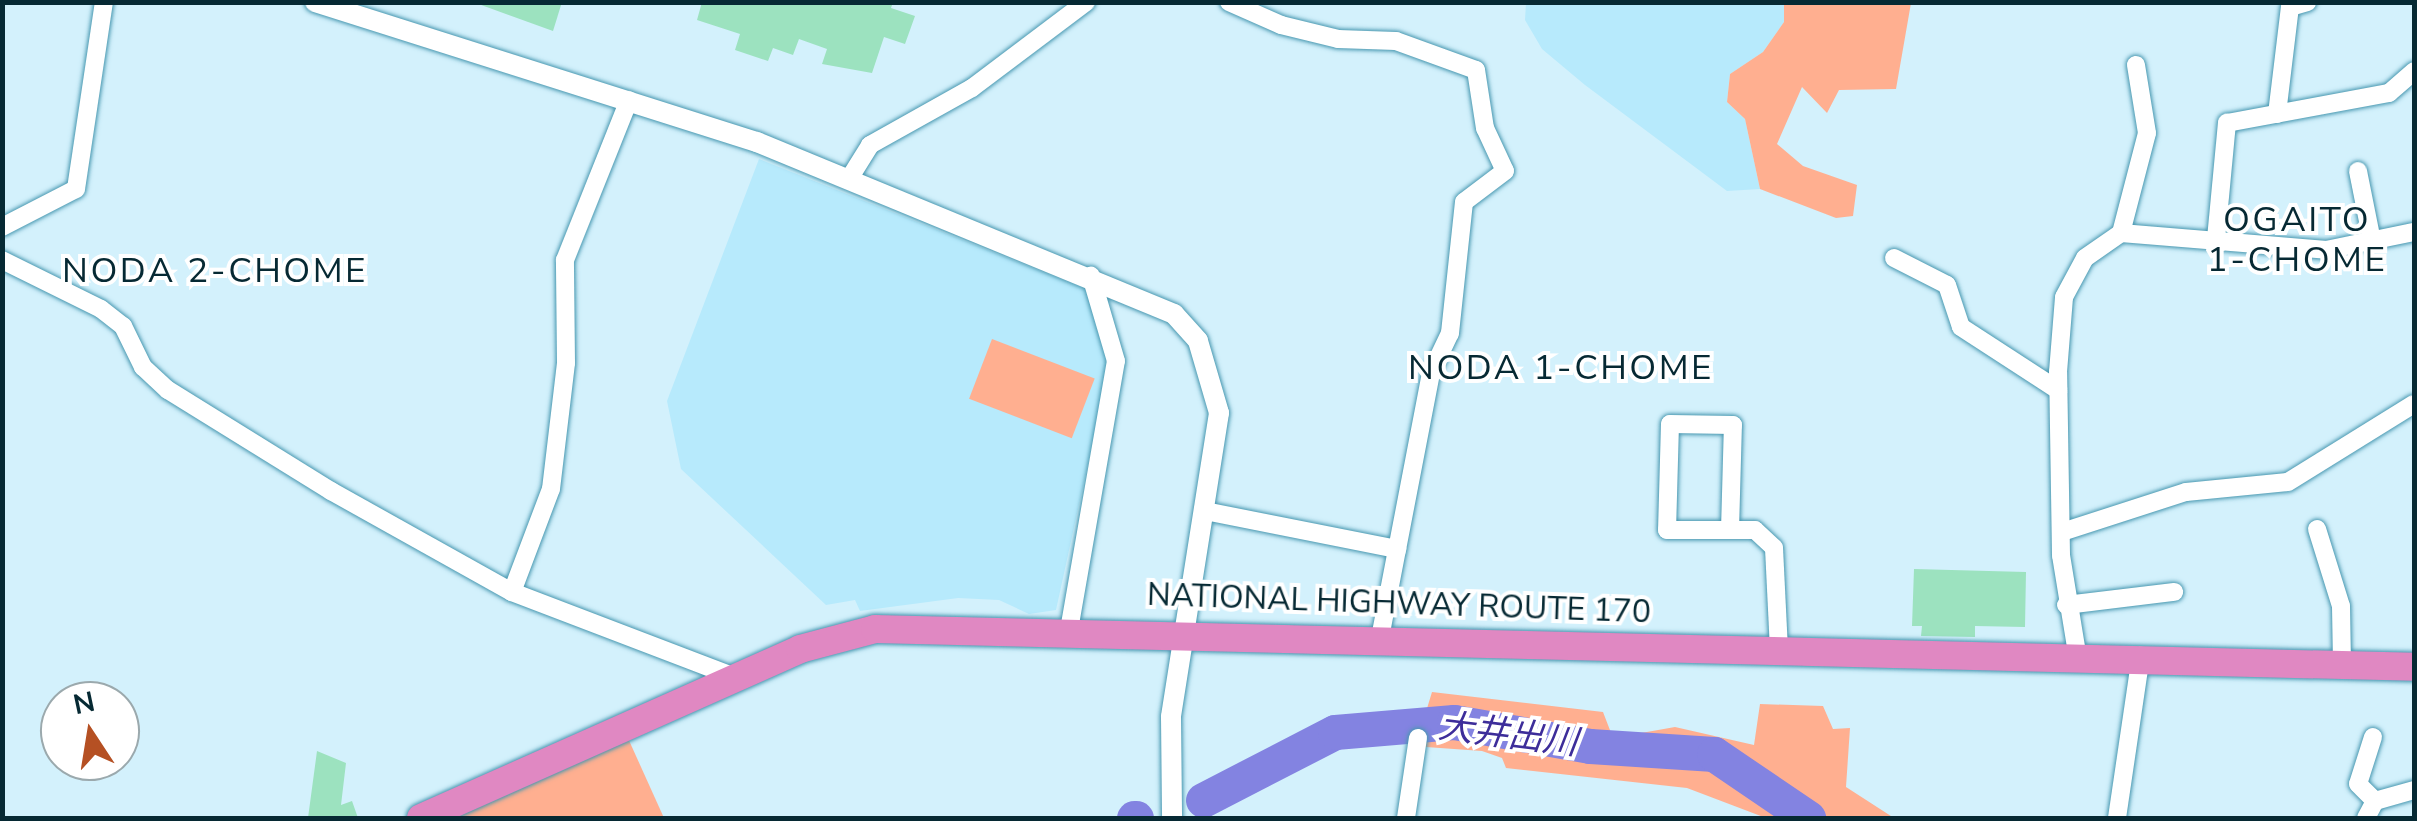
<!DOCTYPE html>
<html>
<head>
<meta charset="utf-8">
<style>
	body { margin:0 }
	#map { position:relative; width:2417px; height:821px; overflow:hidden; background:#d3f1fc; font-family:"Nunito Sans","Noto Sans JP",sans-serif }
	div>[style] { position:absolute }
	.built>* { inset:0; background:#b7eafc }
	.green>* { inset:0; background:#ffaf90; transform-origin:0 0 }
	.river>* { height:35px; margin:-17.5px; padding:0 17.5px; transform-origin:17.5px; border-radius:17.5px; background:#8383e1 }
	.building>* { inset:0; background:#9ce2bf }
	.roads { filter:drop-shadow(0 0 2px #4797b0) drop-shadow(0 0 2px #4797b0) }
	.minor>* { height:18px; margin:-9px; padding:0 9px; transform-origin:9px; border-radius:9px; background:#fff }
	.tertiary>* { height:20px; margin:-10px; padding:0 10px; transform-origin:10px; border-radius:10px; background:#fff }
	.trunk>* { height:28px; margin:-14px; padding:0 14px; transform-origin:14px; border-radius:14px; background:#e088c2 }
	span { translate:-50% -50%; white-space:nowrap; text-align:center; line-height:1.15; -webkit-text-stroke:8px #fff; paint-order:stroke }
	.street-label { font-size:32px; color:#062933 }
	.neighbourhood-label { font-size:35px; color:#062933; letter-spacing:2.5px }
	.water-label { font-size:35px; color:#3d2d9a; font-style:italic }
	.frame { position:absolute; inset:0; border:5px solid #062933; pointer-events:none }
	.north { position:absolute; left:40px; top:681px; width:100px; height:100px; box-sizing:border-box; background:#fff; border:2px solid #9ba9ad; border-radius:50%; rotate:348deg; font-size:28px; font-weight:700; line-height:40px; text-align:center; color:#062933 }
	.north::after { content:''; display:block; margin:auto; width:35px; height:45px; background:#b55023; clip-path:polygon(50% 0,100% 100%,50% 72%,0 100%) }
</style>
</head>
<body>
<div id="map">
	<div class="built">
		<div style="clip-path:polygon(1526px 3px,1784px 3px,1784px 22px,1763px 52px,1730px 74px,1727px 102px,1745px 119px,1760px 189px,1727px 191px,1585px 85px,1542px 49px,1525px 20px)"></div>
		<div style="clip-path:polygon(759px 159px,1088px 290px,1112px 353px,1056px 610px,1029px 614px,999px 600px,958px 598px,860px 611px,855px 600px,826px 605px,681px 469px,667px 401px)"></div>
	</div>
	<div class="green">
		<div style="clip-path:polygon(1784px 3px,1911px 3px,1896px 89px,1839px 90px,1827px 113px,1802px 87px,1777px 144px,1803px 166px,1857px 185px,1853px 216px,1836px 218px,1760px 189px,1745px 119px,1727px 102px,1730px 74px,1763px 52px,1784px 22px)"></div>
		<div style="left:992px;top:339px;width:110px;height:64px;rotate:21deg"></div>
		<div style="clip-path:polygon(1432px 692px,1603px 712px,1613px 738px,1675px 727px,1754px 745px,1760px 704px,1823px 706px,1833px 729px,1850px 728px,1846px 787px,1894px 818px,1766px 818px,1687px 788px,1506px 768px,1502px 758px,1482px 751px,1426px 747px,1418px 738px)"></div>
		<div style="clip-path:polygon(627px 736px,664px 818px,454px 818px)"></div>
	</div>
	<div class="river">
		<div style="left:1203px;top:800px;width:148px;rotate:-27.3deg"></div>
		<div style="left:1335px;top:732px;width:119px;rotate:-4.8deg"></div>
		<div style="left:1454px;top:722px;width:138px;rotate:10deg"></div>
		<div style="left:1590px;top:746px;width:124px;rotate:3.7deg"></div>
		<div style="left:1714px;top:754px;width:114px;rotate:34.2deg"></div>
		<div style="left:1134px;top:818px;width:2px"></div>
	</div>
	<div class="building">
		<div style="clip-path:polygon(473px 2px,562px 2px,553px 31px)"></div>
		<div style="clip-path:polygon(702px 2px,893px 2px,891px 8px,915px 16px,905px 44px,884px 37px,872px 73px,822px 64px,827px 49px,799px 39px,793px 55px,773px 48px,768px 61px,735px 50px,740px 34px,697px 20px)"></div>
		<div style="clip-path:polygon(1914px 569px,2026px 572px,2025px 627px,1975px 626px,1975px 637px,1921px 636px,1922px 626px,1912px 626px)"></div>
		<div style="clip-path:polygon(317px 751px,346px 763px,341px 805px,352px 801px,358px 818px,308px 818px)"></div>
	</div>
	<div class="roads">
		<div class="minor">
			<div style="left:1229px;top:2px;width:57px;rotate:23.9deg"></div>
			<div style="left:1281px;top:25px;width:59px;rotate:13.8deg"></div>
			<div style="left:1338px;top:39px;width:58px;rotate:2deg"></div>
			<div style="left:1396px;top:41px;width:85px;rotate:19.9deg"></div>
			<div style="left:1476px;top:70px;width:59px;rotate:81.2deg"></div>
			<div style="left:1485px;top:128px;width:47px;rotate:65.1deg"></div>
			<div style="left:1505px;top:171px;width:51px;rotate:142.9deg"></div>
			<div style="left:1464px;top:202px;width:132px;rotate:96.1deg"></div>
			<div style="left:1450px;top:333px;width:44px;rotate:115.4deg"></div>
			<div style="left:1431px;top:373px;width:269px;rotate:100.9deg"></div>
			<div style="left:2277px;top:114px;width:108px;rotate:-83.1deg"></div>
			<div style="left:2290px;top:7px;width:18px;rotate:-16deg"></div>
			<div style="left:2358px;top:171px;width:71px;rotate:78.7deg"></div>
			<div style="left:849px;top:179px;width:40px;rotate:-58deg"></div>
			<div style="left:870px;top:145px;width:117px;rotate:-29.2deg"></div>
			<div style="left:972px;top:88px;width:143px;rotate:-37deg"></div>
			<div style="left:2px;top:227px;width:83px;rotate:-27.2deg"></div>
			<div style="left:76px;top:189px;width:189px;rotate:-81.5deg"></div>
			<div style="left:2121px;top:233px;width:103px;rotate:-75.4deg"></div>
			<div style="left:2147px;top:133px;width:69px;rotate:-99.2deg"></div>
			<div style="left:2216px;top:239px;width:117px;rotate:-84.6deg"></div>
			<div style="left:2227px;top:123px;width:165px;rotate:-10.5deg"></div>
			<div style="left:2389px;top:93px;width:33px;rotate:-41deg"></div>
			<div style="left:1894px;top:258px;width:59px;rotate:27deg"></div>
			<div style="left:1947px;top:285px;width:44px;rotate:71.6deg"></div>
			<div style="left:1961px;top:327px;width:116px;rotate:33deg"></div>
			<div style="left:2px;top:260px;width:110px;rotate:26.3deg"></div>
			<div style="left:101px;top:309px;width:28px;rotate:38deg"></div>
			<div style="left:123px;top:326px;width:46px;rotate:64deg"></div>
			<div style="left:143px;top:367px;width:34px;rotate:43deg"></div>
			<div style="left:168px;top:390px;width:192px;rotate:31.8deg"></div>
			<div style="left:331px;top:491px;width:207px;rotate:29.2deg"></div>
			<div style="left:512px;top:592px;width:239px;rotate:20.9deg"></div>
			<div style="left:1205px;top:511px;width:196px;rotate:11.2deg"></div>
			<div style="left:2317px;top:529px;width:81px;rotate:72.7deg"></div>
			<div style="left:2341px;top:606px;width:56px;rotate:89deg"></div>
			<div style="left:1730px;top:530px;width:105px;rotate:-88.4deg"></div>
			<div style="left:1733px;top:425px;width:63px;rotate:-179.1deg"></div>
			<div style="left:1670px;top:424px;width:106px;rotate:91.6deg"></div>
			<div style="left:1667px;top:530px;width:88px"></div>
			<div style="left:1755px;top:530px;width:26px;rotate:43deg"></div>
			<div style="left:1774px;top:548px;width:101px;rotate:87.2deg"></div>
			<div style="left:2062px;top:532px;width:130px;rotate:-17.9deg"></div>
			<div style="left:2186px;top:492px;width:102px;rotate:-5.6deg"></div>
			<div style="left:2288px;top:482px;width:148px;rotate:-31.8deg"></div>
			<div style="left:512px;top:592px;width:110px;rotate:-69.3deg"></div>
			<div style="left:551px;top:489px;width:127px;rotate:-83.2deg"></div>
			<div style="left:566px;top:363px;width:103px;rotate:-90.6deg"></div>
			<div style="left:565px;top:260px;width:172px;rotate:-68.2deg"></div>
			<div style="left:2066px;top:605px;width:109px;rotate:-6.9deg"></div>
			<div style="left:1069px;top:630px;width:273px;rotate:-80.1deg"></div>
			<div style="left:1116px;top:361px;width:89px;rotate:-106.4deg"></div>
			<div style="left:2077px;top:653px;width:99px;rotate:-99.3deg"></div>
			<div style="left:2061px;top:555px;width:183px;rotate:-90.9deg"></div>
			<div style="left:2058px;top:372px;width:75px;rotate:-85.4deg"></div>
			<div style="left:2064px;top:297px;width:44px;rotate:-61.7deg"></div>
			<div style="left:2085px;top:258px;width:44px;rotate:-34.8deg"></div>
			<div style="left:2121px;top:233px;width:206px;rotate:4.7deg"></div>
			<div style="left:2326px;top:250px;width:90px;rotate:-11.6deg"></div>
			<div style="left:2373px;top:737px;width:49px;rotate:107.7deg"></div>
			<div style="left:2358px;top:784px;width:24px;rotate:45deg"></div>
			<div style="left:1406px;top:818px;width:81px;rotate:-81.5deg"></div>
			<div style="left:2117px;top:818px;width:164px;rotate:-81.6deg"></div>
			<div style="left:2366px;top:818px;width:19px;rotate:-62deg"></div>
			<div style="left:2375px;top:801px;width:41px;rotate:-15.8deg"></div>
		</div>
		<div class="tertiary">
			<div style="left:315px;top:2px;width:464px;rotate:17.6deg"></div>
			<div style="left:757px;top:142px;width:451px;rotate:22.4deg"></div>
			<div style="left:1174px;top:314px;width:36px;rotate:48deg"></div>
			<div style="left:1198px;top:341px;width:75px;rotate:73.7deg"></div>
			<div style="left:1219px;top:413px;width:308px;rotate:99deg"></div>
			<div style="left:1171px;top:717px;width:101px;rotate:89.4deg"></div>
		</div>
		<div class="trunk">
			<div style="left:421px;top:818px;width:415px;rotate:-24deg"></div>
			<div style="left:800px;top:649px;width:78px;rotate:-14.9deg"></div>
			<div style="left:875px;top:629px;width:1539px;rotate:1.41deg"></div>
		</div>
	</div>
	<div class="street-label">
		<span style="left:1399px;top:604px;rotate:2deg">NATIONAL HIGHWAY ROUTE 170</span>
	</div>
	<div class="neighbourhood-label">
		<span style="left:2297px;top:240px">OGAITO<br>1-CHOME</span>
		<span style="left:215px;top:271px">NODA 2-CHOME</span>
		<span style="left:1561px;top:368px">NODA 1-CHOME</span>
	</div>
	<div class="water-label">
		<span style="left:1508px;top:735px;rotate:7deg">大井出川</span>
	</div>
	<div class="frame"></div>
	<div class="north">N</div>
</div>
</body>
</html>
